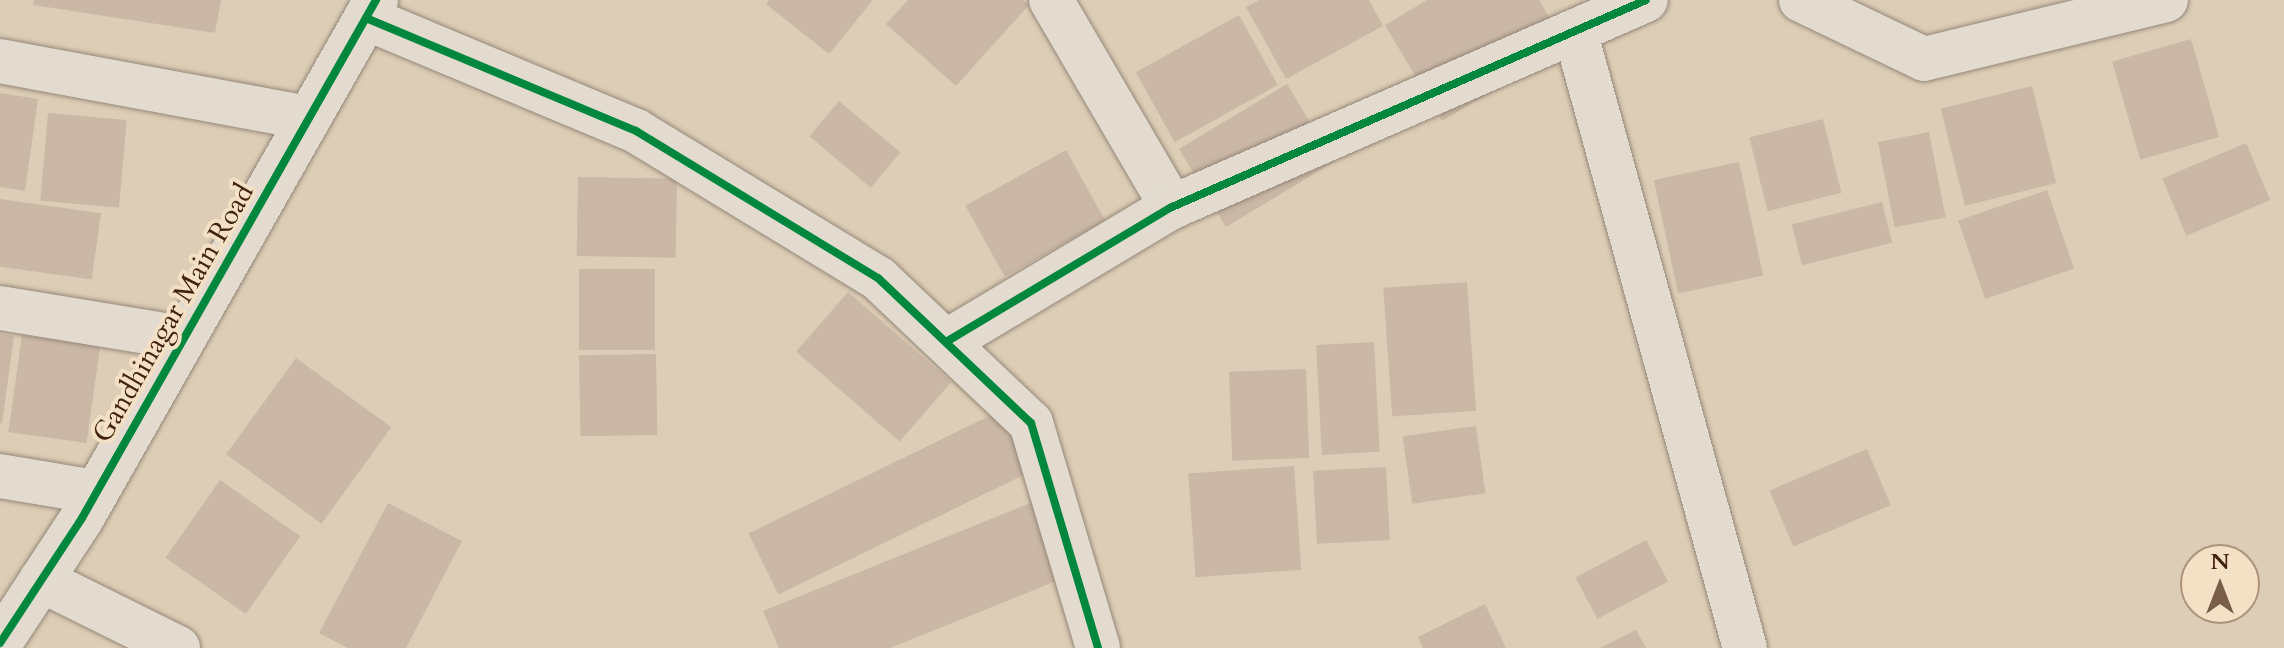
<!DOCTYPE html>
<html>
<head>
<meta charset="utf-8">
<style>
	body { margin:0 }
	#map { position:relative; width:2284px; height:648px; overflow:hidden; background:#ddcdb6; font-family:Cardo,serif }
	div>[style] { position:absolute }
	.building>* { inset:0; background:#cbb7a6; transform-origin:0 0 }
	.roads { filter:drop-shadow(0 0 2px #948878) drop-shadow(0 0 2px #948878) }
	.minor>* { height:44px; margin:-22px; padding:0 22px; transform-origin:22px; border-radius:22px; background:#e3dbd0 }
	.tertiary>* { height:44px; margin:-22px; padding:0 22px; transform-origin:22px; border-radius:22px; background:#e3dbd0 }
	.cycleway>* { height:8px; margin:-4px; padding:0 4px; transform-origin:4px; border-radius:4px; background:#00873e }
	span { translate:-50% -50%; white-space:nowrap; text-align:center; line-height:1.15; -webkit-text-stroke:8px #f3e0c5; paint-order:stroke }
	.street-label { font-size:28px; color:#41220c }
	.north { position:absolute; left:2180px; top:544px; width:80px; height:80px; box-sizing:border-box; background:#f3e0c5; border:2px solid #ac947b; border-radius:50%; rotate:0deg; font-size:22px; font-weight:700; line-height:32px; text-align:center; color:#41220c }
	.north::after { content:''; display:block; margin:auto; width:28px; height:36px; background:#785e48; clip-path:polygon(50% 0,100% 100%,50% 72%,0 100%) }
</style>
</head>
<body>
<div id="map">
	<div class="building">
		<div style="clip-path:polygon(34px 0,221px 0,215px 33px,33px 5px)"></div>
		<div style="clip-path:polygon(769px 0,873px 0,829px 54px,766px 4px)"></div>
		<div style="clip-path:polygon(908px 0,1023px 0,1029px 5px,956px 86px,886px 24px)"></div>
		<div style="clip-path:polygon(1259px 0,1369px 0,1383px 26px,1286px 79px,1246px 7px)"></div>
		<div style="clip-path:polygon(1427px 0,1539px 0,1567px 48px,1442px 121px,1385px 25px)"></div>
		<div style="left:1239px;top:15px;width:80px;height:118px;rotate:61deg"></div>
		<div style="left:2191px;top:39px;width:102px;height:82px;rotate:74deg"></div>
		<div style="left:1287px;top:84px;width:91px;height:126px;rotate:59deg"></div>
		<div style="left:2032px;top:86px;width:100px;height:94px;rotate:76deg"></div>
		<div style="clip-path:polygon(0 93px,38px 99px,25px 191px,0 187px)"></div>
		<div style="left:839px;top:101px;width:80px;height:46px;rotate:40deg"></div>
		<div style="left:48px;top:113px;width:79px;height:88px;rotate:5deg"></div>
		<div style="left:1823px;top:119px;width:76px;height:76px;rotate:76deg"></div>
		<div style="left:1929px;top:132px;width:87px;height:52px;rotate:79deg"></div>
		<div style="left:2246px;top:143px;width:62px;height:91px;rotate:67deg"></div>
		<div style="left:1066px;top:150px;width:81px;height:115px;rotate:61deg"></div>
		<div style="left:1739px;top:162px;width:116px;height:87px;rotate:78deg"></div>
		<div style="left:578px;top:177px;width:99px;height:79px;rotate:1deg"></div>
		<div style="left:2047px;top:190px;width:83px;height:94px;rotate:71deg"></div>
		<div style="left:0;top:199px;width:102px;height:67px;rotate:8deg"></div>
		<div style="left:1882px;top:202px;width:42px;height:93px;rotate:76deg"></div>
		<div style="left:579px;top:269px;width:76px;height:81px"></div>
		<div style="left:1467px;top:282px;width:129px;height:84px;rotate:86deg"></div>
		<div style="left:848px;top:292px;width:137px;height:79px;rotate:41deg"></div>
		<div style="clip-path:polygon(0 334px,14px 336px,2px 423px,0 423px)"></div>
		<div style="left:22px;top:335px;width:79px;height:98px;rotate:8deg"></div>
		<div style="left:1374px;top:342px;width:110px;height:58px;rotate:87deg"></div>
		<div style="left:656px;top:354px;width:81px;height:77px;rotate:89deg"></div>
		<div style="left:296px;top:358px;width:118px;height:119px;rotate:36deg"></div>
		<div style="left:1306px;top:369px;width:89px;height:77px;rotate:88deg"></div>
		<div style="left:1020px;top:401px;width:68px;height:302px;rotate:64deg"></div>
		<div style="left:1476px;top:426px;width:68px;height:74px;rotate:82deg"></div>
		<div style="left:1867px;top:449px;width:61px;height:106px;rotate:67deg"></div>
		<div style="left:1294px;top:466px;width:104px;height:106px;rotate:86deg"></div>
		<div style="left:1386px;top:467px;width:73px;height:73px;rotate:87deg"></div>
		<div style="left:220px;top:480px;width:98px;height:95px;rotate:35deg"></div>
		<div style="clip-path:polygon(1055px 493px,1086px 569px,890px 648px,779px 648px,763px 611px)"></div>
		<div style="clip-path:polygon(388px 503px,462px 541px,406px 648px,348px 648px,319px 633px)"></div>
		<div style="left:1646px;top:540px;width:47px;height:80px;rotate:62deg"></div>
		<div style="clip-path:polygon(1485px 604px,1506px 648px,1423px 648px,1418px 637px)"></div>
		<div style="clip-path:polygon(1636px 630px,1646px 648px,1600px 648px)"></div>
	</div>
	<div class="roads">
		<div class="minor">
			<div style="left:1051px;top:0;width:240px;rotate:59.7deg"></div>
			<div style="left:1801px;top:0;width:136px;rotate:25.6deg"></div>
			<div style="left:1924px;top:59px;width:249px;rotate:-13.7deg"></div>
			<div style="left:366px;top:18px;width:293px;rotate:22.7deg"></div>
			<div style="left:636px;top:131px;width:283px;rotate:31.3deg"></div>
			<div style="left:878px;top:278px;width:211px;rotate:43.5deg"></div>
			<div style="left:1031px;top:423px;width:235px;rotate:73.4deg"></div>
			<div style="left:1575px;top:31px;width:640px;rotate:74.6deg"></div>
			<div style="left:0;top:61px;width:314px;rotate:10.5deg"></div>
			<div style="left:0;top:308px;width:186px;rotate:9.3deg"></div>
			<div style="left:946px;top:342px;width:263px;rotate:-30.9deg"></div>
			<div style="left:1172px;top:207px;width:517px;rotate:-23.59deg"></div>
			<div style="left:0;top:476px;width:97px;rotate:9.5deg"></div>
			<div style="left:41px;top:580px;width:153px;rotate:26.4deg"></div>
		</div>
		<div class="tertiary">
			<div style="left:0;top:643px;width:149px;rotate:-56.7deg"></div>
			<div style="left:82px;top:518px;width:596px;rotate:-60.42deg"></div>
		</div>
	</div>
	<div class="cycleway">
		<div style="left:366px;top:18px;width:293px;rotate:22.7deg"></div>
		<div style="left:636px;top:131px;width:283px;rotate:31.3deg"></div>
		<div style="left:878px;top:278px;width:211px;rotate:43.5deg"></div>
		<div style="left:1031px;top:423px;width:235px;rotate:73.4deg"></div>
		<div style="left:946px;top:342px;width:263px;rotate:-30.9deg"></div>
		<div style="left:1172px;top:207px;width:517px;rotate:-23.59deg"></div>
		<div style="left:0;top:643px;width:149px;rotate:-56.7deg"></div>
		<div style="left:82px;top:518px;width:596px;rotate:-60.42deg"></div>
	</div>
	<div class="street-label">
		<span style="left:173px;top:313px;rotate:-60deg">Gandhinagar Main Road</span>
	</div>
	<div class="north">N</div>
</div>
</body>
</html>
